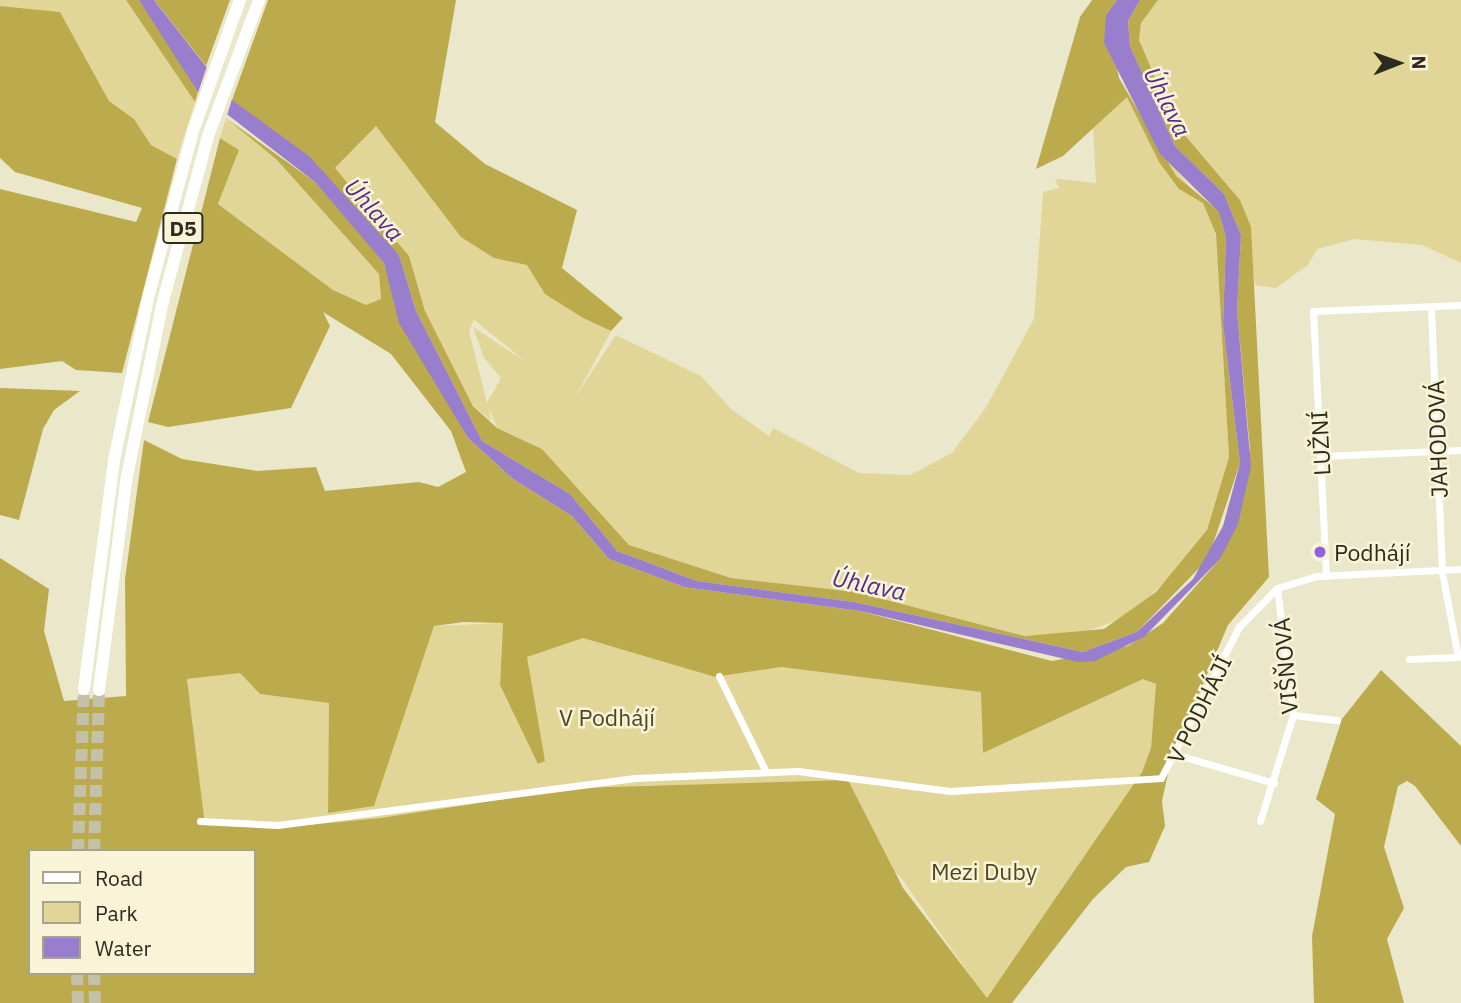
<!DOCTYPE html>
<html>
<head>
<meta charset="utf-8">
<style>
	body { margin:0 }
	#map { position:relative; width:1461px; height:1003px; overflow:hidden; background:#ebe7ca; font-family:"IBM Plex Sans",sans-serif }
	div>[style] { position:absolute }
	.green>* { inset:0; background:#e1d698 }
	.forest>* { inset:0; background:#bcab4c }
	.water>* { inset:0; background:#997ecd }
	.pier>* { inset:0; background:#ebe7ca }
	.highway-tunnel>* { height:12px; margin-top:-6px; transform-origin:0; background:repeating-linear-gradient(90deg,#c5c1a8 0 12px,transparent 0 18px) }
	.street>* { height:7px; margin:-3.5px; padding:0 3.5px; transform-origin:3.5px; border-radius:3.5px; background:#fff }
	.highway>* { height:12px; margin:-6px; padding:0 6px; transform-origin:6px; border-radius:6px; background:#fff }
	.dots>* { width:19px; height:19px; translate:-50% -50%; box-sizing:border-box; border:4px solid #f9f4d7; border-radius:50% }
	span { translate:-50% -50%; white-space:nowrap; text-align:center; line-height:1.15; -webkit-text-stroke:5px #f9f4d7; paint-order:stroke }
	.shield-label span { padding:2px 5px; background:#f9f4d7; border:2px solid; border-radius:5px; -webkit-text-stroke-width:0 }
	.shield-label { font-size:21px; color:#2d2b20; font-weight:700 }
	.street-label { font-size:23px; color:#2d2b20 }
	.poi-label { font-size:23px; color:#2d2b20 }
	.left { translate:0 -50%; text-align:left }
	.park-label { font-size:23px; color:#4e471f }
	.water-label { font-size:24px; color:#532c89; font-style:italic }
	.legend { position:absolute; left:28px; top:849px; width:228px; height:126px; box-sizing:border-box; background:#f9f4d7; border:2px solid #a7a48e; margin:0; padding:9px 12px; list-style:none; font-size:21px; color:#2d2b20 }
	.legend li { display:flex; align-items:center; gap:14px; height:35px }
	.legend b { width:35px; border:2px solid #a7a48e }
	.north { position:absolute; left:1363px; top:28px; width:70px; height:70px; -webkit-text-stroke:5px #f9f4d7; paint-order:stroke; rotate:89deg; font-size:19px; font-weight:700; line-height:28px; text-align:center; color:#2d2b20 }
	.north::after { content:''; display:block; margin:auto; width:24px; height:32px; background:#2d2b20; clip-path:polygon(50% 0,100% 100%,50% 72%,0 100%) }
</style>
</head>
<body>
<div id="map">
	<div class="green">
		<div style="clip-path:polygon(0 0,126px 0,195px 102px,177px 159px,151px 145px,134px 119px,109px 101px,60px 12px,0 6px)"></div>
		<div style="clip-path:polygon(1158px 0,1461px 0,1461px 263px,1422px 245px,1355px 239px,1317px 249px,1308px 265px,1276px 288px,1255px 285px,1240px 200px,1184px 140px,1139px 40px,1141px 23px)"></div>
		<div style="clip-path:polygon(evenodd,1127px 96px,1143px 129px,1203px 203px,1216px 234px,1229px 457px,1207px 530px,1182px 566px,1129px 616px,1085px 632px,1026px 636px,856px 592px,731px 578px,629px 545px,542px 449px,497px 428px,489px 408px,491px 421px,473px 405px,425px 311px,409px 256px,335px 168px,376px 126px,461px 236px,527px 265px,583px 318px,611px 331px,576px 396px,616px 335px,701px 376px,731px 409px,769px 436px,773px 428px,859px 473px,910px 475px,952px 453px,985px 409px,1034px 319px,1043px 192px,1059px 188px,1055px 180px,1060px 179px,1096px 183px,1093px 128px,1127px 96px,474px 320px,526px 362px,473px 327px,484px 358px,501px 378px,487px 403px,469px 331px,474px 320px)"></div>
		<div style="clip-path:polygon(226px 118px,277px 160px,379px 274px,381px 300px,366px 306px,333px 290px,218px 204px,239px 150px,220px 138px)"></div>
		<div style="clip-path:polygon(503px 623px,500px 685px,545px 761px,526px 657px,583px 638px,715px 677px,781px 667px,982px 692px,983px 753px,1143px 679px,1156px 684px,1151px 748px,1142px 772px,987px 999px,899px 875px,577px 788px,380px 818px,276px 828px,205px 825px,187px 679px,240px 673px,260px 694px,330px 703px,328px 812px,374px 805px,434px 626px)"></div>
	</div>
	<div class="forest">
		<div style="clip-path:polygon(126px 0,139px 0,163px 32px,198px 92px,195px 102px)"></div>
		<div style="clip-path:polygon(154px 0,230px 0,206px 66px,159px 6px)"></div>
		<div style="clip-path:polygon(268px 0,456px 0,435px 122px,485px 164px,577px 210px,562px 268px,623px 318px,611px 331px,583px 318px,545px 294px,527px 265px,494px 258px,461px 237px,376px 126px,335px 168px,409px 256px,425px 311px,473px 406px,497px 428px,542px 449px,629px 545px,731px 578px,856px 592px,1025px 636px,1104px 629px,1156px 592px,1207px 530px,1229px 457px,1216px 234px,1203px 203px,1179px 189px,1159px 162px,1127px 97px,1063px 156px,1036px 169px,1080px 17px,1092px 0,1117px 0,1106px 15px,1119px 78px,1176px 176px,1219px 211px,1226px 238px,1223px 324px,1240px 463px,1208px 559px,1137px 632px,1083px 652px,854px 602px,697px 581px,617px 551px,570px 494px,482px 441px,416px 311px,399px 255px,232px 100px)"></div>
		<div style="clip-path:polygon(evenodd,1140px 0,1158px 0,1141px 23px,1139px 40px,1176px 125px,1240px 200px,1251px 227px,1269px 577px,1228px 625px,1171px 760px,1162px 801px,1165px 826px,1149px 862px,1126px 867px,1093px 899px,1012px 1003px,0 1003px,0 558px,49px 589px,44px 631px,64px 701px,126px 696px,125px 579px,144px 440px,182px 459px,257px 471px,316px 467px,325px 491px,419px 482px,438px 487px,466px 472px,451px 431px,391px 354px,323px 312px,330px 326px,291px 408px,168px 427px,148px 422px,220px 138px,239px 150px,218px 204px,333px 290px,366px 305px,381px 299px,379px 274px,277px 160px,226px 118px,315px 182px,370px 245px,384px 263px,407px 333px,468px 438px,513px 479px,572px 516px,609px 559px,684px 587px,860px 611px,1052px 661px,1128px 646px,1163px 623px,1220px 559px,1250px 449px,1237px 311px,1241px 235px,1224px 194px,1175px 146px,1130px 46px,1128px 21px,1140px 0,464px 622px,503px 623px,500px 685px,538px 764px,545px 761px,527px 657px,583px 638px,715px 677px,781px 667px,981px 692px,983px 753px,1143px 679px,1156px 684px,1151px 748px,1142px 772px,987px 998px,903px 888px,848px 780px,577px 788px,380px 818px,276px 828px,205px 825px,187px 679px,240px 673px,260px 694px,329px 703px,328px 813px,374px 806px,434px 626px,464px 622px,1140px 0,30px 851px,254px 851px,254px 973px,30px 973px,30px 851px)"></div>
		<div style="clip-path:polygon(0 6px,60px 12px,109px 101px,134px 119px,151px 145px,177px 159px,122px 373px,76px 370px,62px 361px,0 369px,0 189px,136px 222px,142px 208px,15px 172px,0 158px)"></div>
		<div style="clip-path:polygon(0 388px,80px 391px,54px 410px,43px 429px,19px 520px,0 515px)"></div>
		<div style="clip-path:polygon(1381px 670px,1461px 746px,1461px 846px,1415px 786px,1407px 781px,1398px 786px,1384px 847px,1404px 908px,1387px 939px,1404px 1003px,1314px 1003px,1312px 936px,1335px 814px,1316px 799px,1342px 719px)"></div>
	</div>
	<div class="water">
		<div style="clip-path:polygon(139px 0,154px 0,232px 100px,309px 156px,399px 255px,416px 311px,482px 441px,570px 494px,617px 551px,697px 581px,854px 602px,1083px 652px,1137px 632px,1193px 579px,1223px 526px,1240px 463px,1223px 324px,1226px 238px,1219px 212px,1160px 154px,1104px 43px,1106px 15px,1117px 0,1140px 0,1128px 21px,1130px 46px,1175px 146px,1224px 194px,1241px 235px,1237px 311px,1251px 467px,1238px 524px,1220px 559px,1144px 637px,1095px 661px,1078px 662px,860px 611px,684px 587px,609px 559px,572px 516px,513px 479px,468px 438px,399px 323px,384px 263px,315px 182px,198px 92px)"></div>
	</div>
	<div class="pier">
		<div style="clip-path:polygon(208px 63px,233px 96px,225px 122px,197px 96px)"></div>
	</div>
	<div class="highway-tunnel">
		<div style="left:78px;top:851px;width:162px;rotate:-87.9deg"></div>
		<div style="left:94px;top:851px;width:161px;rotate:-88.2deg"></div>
		<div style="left:77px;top:973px;width:30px;rotate:88deg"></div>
		<div style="left:94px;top:973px;width:30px;rotate:88deg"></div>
	</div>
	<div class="street">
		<div style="left:1321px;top:456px;width:140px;rotate:-2.5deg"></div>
		<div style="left:1326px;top:576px;width:265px;rotate:-92.8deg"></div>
		<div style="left:1313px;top:311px;width:148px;rotate:-2.3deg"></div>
		<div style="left:1409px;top:659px;width:49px;rotate:-2.3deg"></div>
		<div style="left:1458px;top:657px;width:86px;rotate:-100.7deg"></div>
		<div style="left:1442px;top:572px;width:266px;rotate:-92.4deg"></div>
		<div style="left:719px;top:676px;width:107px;rotate:63.9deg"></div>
		<div style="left:1293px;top:715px;width:44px;rotate:6.5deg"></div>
		<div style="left:1178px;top:755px;width:100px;rotate:16.3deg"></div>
		<div style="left:200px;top:821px;width:78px;rotate:2.9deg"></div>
		<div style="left:278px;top:825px;width:360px;rotate:-7.5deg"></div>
		<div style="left:635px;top:778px;width:163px;rotate:-2.5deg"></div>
		<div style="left:798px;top:771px;width:153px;rotate:7.5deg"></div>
		<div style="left:950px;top:791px;width:211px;rotate:-3.5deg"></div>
		<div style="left:1161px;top:778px;width:170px;rotate:-62.7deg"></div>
		<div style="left:1239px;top:627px;width:54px;rotate:-45.7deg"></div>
		<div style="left:1277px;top:588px;width:42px;rotate:-16.7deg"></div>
		<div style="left:1317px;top:576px;width:144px;rotate:-2.8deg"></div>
		<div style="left:1260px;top:821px;width:111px;rotate:-72.7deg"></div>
		<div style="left:1293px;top:715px;width:128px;rotate:-97.2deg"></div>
	</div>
	<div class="highway">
		<div style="left:84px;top:689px;width:231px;rotate:-82.5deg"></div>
		<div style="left:114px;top:460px;width:166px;rotate:-78.1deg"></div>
		<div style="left:148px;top:298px;width:173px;rotate:-74.9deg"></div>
		<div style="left:193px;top:131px;width:139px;rotate:-70.3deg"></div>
		<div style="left:99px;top:690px;width:211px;rotate:-82.6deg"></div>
		<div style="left:126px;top:481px;width:184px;rotate:-78.4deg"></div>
		<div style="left:163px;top:301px;width:171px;rotate:-74.7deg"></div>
		<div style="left:208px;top:136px;width:145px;rotate:-69.4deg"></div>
	</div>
	<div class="dots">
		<div style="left:1320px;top:552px;background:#8f61da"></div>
	</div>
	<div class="shield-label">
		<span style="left:183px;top:228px">D5</span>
	</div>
	<div class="street-label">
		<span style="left:1437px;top:439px;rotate:-92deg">JAHODOVÁ</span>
		<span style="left:1320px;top:443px;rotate:-93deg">LUŽNÍ</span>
		<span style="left:1285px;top:666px;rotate:-95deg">VIŠŇOVÁ</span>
		<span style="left:1199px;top:709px;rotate:-64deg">V PODHÁJÍ</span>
	</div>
	<div class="poi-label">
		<span class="left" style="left:1334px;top:552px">Podhájí</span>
	</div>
	<div class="park-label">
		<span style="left:607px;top:717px">V Podhájí</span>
		<span style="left:984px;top:871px">Mezi Duby</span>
	</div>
	<div class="water-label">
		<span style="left:1167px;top:102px;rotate:63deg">Úhlava</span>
		<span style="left:374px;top:210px;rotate:48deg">Úhlava</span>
		<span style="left:869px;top:585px;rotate:12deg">Úhlava</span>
	</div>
	<ul class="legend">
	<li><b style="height:9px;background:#fff"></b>Road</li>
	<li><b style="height:19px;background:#e1d698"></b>Park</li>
	<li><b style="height:19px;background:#997ecd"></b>Water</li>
	</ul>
	<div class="north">N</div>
</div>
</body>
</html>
